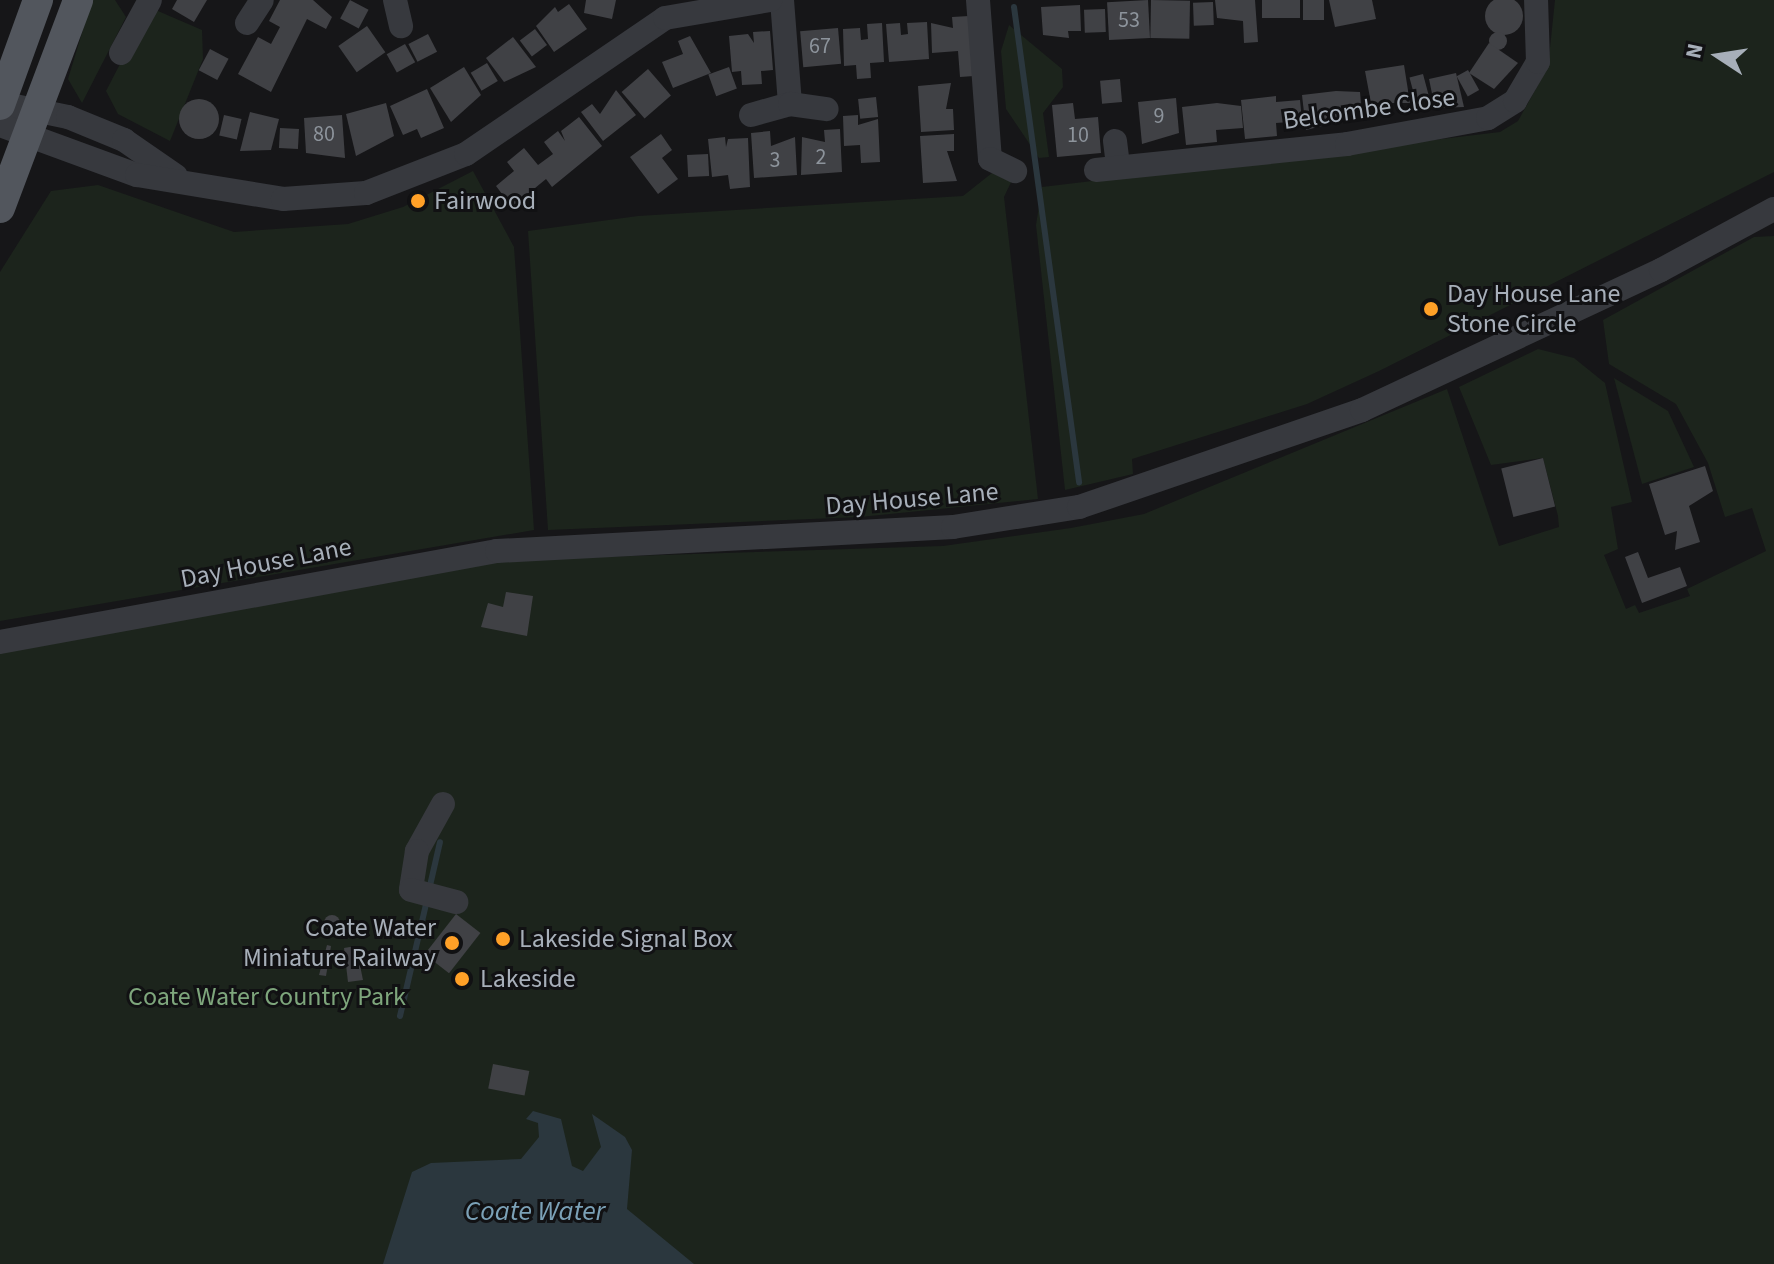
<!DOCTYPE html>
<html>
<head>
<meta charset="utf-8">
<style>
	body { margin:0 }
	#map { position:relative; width:1774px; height:1264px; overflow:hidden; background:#161618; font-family:"Source Sans 3",sans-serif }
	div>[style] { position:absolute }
	.green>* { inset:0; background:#1c241c }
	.water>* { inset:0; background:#2b373e }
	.stream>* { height:6px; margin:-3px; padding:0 3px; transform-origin:3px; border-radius:3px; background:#2b373e }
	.building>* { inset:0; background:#404145; transform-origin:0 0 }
	.round { border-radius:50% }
	.minor>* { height:24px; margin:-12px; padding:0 12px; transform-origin:12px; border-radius:12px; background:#37393e }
	.major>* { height:30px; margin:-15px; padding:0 15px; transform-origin:15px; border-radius:15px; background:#52565d }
	.dots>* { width:22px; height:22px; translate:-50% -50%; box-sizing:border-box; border:4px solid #111113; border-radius:50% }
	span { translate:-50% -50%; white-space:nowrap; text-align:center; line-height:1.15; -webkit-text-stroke:6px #111113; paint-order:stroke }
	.number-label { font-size:22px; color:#8d949c }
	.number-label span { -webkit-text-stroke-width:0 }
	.street-label { font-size:26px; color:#a7afb9 }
	.poi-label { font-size:26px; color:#a7afb9 }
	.left { translate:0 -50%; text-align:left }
	.right { translate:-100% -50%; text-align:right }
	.park-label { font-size:26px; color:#7ea67c }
	.water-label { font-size:28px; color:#7ba1b7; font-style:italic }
	.north { position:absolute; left:1678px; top:16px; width:80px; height:80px; -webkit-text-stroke:6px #111113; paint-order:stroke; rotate:282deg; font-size:22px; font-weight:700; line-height:32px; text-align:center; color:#a7afb9 }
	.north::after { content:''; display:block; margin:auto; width:28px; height:36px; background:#a7afb9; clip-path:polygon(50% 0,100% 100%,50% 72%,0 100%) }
</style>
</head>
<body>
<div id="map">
	<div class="green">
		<div style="clip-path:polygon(92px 0,115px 0,126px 17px,82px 103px,68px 79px)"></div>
		<div style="clip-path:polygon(1555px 0,1774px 0,1774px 172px,1379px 371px,1307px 404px,1132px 459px,1133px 474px,1065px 490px,1036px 225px,1042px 187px,1500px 132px,1518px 121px,1548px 67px)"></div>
		<div style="clip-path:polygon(158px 11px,202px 30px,203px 59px,170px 141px,118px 114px,106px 91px,145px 16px)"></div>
		<div style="clip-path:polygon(1009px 25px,1062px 69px,1063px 87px,1043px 113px,1049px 157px,1039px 158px,1006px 109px,1001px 51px)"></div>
		<div style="clip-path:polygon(473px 171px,514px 247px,534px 530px,0 621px,0 272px,51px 191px,98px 185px,234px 232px,348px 224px,403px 207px)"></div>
		<div style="clip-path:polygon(992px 173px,1013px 178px,1004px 197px,1038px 499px,860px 517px,548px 530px,528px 231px,638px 216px,963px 196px)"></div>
		<div style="clip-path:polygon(1774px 236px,1774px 1264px,0 1264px,0 652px,479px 561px,943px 546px,1071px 528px,1144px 514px,1447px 389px,1499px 546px,1559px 527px,1558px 516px,1543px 458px,1491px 465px,1459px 387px,1538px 349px,1574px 358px,1605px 383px,1632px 502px,1611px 507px,1618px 549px,1604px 555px,1626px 609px,1635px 605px,1639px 613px,1690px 596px,1687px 589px,1766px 551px,1752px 508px,1725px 517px,1708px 463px,1676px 404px,1609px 364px,1603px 320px,1754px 237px)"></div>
		<div style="clip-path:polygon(1614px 378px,1668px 411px,1694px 467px,1642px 484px)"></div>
	</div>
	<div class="water">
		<div style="clip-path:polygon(533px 1111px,561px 1119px,572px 1166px,583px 1171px,601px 1147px,592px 1114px,625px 1137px,632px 1150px,627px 1209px,694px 1264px,383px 1264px,412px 1172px,431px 1163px,521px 1159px,539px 1137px,538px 1123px,526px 1119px)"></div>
	</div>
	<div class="stream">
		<div style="left:1014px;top:7px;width:480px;rotate:82.2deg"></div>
		<div style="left:429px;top:890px;width:49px;rotate:-77.1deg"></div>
		<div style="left:400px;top:1016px;width:119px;rotate:-76.9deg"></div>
	</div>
	<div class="building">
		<div class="round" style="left:1485px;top:-3px;width:38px;height:38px"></div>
		<div style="clip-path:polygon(177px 0,207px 0,194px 22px,172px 9px)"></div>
		<div style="clip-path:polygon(280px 0,313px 0,332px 17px,326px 29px,307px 19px,271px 92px,238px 74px,258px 37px,271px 44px,280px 27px,269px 21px)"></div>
		<div style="left:350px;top:0;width:21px;height:21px;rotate:28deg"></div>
		<div style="clip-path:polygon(586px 0,616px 0,612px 19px,584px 13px)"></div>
		<div style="left:1148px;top:0;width:38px;height:41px;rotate:87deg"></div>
		<div style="left:1151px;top:0;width:39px;height:38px;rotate:1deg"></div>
		<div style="clip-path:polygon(1215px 0,1255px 0,1258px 42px,1244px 43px,1243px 21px,1217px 18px)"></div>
		<div style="left:1262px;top:0;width:38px;height:18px"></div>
		<div style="left:1303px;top:0;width:21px;height:20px"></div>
		<div style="clip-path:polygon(1329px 0,1372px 0,1376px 19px,1335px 27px)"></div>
		<div style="left:1213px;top:2px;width:23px;height:20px;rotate:88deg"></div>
		<div style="clip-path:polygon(569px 4px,587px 29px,554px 52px,536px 26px,555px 7px,558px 12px)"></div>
		<div style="clip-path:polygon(1080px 5px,1081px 31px,1068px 31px,1069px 38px,1043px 35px,1041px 7px)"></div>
		<div style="left:1105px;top:9px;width:23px;height:21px;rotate:88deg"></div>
		<div style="clip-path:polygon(969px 16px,974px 76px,960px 77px,958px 51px,932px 53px,931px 23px,953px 28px,952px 17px)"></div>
		<div style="clip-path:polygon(927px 22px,929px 59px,889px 62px,886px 24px,900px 23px,901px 35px,908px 34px,907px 23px)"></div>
		<div style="clip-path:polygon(882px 23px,884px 62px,870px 63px,871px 78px,857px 79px,856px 65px,844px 66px,843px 29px,860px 28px,861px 40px,868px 39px,867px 24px)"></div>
		<div style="left:367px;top:26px;width:32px;height:35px;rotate:55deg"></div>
		<div style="left:838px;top:28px;width:36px;height:38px;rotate:85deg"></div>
		<div style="left:535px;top:29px;width:20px;height:19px;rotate:53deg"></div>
		<div style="clip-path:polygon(770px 31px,773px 70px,761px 71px,762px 84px,742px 85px,741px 71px,732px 72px,729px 36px,748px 34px,754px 43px,753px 32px)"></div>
		<div class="round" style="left:1489px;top:32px;width:18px;height:18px"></div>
		<div style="left:428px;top:34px;width:20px;height:22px;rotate:63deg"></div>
		<div style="clip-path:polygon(690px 36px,711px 73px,673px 88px,662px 62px,683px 54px,678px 41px)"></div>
		<div style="clip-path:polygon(513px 37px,536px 67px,504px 82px,486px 58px)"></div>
		<div style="clip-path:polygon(1489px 43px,1518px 63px,1494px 89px,1469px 73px)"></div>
		<div style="left:405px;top:44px;width:21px;height:21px;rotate:61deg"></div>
		<div style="left:210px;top:49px;width:21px;height:24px;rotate:28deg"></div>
		<div style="left:487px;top:63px;width:21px;height:19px;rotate:59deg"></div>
		<div style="clip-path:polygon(1404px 65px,1410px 103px,1371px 103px,1365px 71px)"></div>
		<div style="clip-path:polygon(464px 67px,481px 95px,451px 122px,430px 88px)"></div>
		<div style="left:729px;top:67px;width:23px;height:22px;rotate:70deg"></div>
		<div style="left:648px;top:69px;width:35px;height:35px;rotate:49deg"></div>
		<div style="left:1468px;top:70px;width:23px;height:13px;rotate:61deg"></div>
		<div style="clip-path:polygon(1456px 73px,1464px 107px,1435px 108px,1429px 79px)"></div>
		<div style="left:1423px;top:74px;width:23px;height:14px;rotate:75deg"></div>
		<div style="left:1120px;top:79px;width:23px;height:20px;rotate:85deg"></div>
		<div style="clip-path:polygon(951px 83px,946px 109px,953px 109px,954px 130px,921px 132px,918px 86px)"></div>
		<div style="clip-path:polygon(427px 89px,444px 128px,421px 138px,417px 129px,403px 135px,390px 106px)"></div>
		<div style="clip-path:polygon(616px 90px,636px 115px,603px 141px,581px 112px,592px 104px,600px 114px)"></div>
		<div style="clip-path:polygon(1336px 91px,1360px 92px,1362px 116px,1306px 130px,1302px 95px)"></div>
		<div style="clip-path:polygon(1276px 96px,1276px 102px,1300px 100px,1302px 121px,1276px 123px,1277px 136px,1245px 139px,1241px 100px)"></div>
		<div style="left:876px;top:97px;width:20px;height:18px;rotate:84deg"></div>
		<div style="clip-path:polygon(1176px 98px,1179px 133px,1142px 144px,1138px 102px)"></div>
		<div class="round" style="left:179px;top:99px;width:40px;height:40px"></div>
		<div style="clip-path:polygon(386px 103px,394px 136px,356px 156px,346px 114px)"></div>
		<div style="clip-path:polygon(1073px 103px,1075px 119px,1098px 117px,1101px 153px,1057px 157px,1052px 105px)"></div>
		<div style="clip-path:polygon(1217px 103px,1241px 106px,1243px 128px,1216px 130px,1217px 142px,1186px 145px,1182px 107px)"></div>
		<div style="clip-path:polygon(250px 112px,279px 119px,271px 150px,240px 151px)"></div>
		<div style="left:224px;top:115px;width:18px;height:21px;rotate:13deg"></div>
		<div style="clip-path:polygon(342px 115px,345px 158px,306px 153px,304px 118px)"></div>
		<div style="clip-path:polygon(858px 115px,858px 125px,878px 119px,880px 162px,861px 163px,860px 145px,844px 146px,843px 116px)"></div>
		<div style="clip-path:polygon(579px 117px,602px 146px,552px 187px,546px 179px,512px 207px,496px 186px,514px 171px,507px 162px,524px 148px,538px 165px,553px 154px,544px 142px,558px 131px,565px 141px,561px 131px)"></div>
		<div style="left:280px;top:128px;width:19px;height:20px;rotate:3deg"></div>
		<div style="clip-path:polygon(840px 129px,842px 172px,801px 175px,802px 137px,825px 142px,824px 130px)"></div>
		<div style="clip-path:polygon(770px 131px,771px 146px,795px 137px,797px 175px,754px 178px,751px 133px)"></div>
		<div style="clip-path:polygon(661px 134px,672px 150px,662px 158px,678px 179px,658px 194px,630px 157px)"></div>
		<div style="clip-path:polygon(954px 134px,954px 151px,947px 151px,957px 181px,923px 183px,920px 136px)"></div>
		<div style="clip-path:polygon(725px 137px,726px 147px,728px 139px,748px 138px,750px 187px,730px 189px,728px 175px,712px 177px,708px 139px)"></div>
		<div style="left:708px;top:154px;width:22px;height:21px;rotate:87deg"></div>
		<div style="left:1543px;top:458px;width:50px;height:43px;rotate:76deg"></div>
		<div style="clip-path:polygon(1705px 466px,1713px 491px,1689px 506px,1700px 542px,1675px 550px,1677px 531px,1665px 535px,1649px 484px)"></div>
		<div style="clip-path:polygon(1638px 552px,1648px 578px,1680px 567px,1687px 586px,1642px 603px,1625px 557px)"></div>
		<div style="clip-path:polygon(506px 592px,533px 596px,527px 636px,481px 627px,488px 603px,503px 607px)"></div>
		<div style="left:456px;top:914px;width:31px;height:51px;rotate:38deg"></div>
		<div class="round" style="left:324px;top:915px;width:16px;height:16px"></div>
		<div style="clip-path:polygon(327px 945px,331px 946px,326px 976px,319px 975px)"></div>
		<div style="clip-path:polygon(356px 946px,363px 980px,348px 982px,344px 948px)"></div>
		<div style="left:493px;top:1064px;width:37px;height:25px;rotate:11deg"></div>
	</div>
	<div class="minor">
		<div style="left:395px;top:0;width:27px;rotate:77deg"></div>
		<div style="left:782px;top:0;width:104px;rotate:85.6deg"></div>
		<div style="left:978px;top:0;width:159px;rotate:85.7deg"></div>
		<div style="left:247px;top:23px;width:27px;rotate:-57deg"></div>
		<div style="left:121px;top:53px;width:60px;rotate:-61.3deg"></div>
		<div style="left:751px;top:115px;width:41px;rotate:-15.8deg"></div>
		<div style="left:790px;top:104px;width:37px;rotate:8deg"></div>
		<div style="left:0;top:116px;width:18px;rotate:-34deg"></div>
		<div style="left:15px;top:106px;width:54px;rotate:11.7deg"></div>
		<div style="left:68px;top:117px;width:61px;rotate:22.3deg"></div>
		<div style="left:124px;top:140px;width:63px;rotate:34.7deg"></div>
		<div style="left:0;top:125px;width:146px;rotate:20.1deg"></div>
		<div style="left:137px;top:175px;width:148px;rotate:9.3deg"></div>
		<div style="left:283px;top:199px;width:83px;rotate:-4.1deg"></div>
		<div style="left:366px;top:193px;width:107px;rotate:-21.3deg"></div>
		<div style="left:466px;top:154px;width:241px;rotate:-34.3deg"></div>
		<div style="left:665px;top:18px;width:107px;rotate:-9.7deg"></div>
		<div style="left:1115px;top:141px;width:26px;rotate:83deg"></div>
		<div style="left:990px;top:159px;width:28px;rotate:26deg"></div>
		<div style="left:1096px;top:170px;width:252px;rotate:-5.9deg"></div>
		<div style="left:1347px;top:144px;width:143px;rotate:-10.4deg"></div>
		<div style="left:1488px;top:118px;width:32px;rotate:-32deg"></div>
		<div style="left:1515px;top:101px;width:45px;rotate:-59.5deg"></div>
		<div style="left:1538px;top:62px;width:62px;rotate:-91.8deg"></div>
		<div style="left:0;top:642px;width:505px;rotate:-10.38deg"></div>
		<div style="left:497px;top:551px;width:457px;rotate:-3deg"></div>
		<div style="left:953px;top:527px;width:128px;rotate:-9deg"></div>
		<div style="left:1079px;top:507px;width:299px;rotate:-18.9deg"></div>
		<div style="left:1362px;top:410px;width:330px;rotate:-25.1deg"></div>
		<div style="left:1661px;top:270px;width:128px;rotate:-28.4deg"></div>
		<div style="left:443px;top:804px;width:54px;rotate:119deg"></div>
		<div style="left:417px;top:851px;width:39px;rotate:99deg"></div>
		<div style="left:411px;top:890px;width:47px;rotate:14.9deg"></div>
	</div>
	<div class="major">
		<div style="left:0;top:105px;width:112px;rotate:-70.1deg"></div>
		<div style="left:0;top:208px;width:222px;rotate:-69.4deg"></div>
	</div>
	<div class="dots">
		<div style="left:418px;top:201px;background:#ffa027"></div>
		<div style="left:1431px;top:309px;background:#ffa027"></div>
		<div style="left:503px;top:939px;background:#ffa027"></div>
		<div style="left:452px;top:943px;background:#ffa027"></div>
		<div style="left:462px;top:979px;background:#ffa027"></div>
	</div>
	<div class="number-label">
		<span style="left:1129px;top:21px">53</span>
		<span style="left:820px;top:47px">67</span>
		<span style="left:1159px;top:117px">9</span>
		<span style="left:324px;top:135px">80</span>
		<span style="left:1078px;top:136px">10</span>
		<span style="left:821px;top:158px">2</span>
		<span style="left:775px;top:161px">3</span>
	</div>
	<div class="street-label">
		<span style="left:1369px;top:109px;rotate:-8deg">Belcombe Close</span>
		<span style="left:912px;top:499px;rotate:-5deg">Day House Lane</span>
		<span style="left:266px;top:563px;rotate:-11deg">Day House Lane</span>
	</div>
	<div class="poi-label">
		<span class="left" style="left:434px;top:201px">Fairwood</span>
		<span class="left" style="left:1447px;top:309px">Day House Lane<br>Stone Circle</span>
		<span class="right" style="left:436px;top:943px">Coate Water<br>Miniature Railway</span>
		<span class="left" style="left:519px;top:939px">Lakeside Signal Box</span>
		<span class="left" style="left:480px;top:979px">Lakeside</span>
	</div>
	<div class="park-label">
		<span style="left:267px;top:997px">Coate Water Country Park</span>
	</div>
	<div class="water-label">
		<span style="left:535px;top:1211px">Coate Water</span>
	</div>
	<div class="north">N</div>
</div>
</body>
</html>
